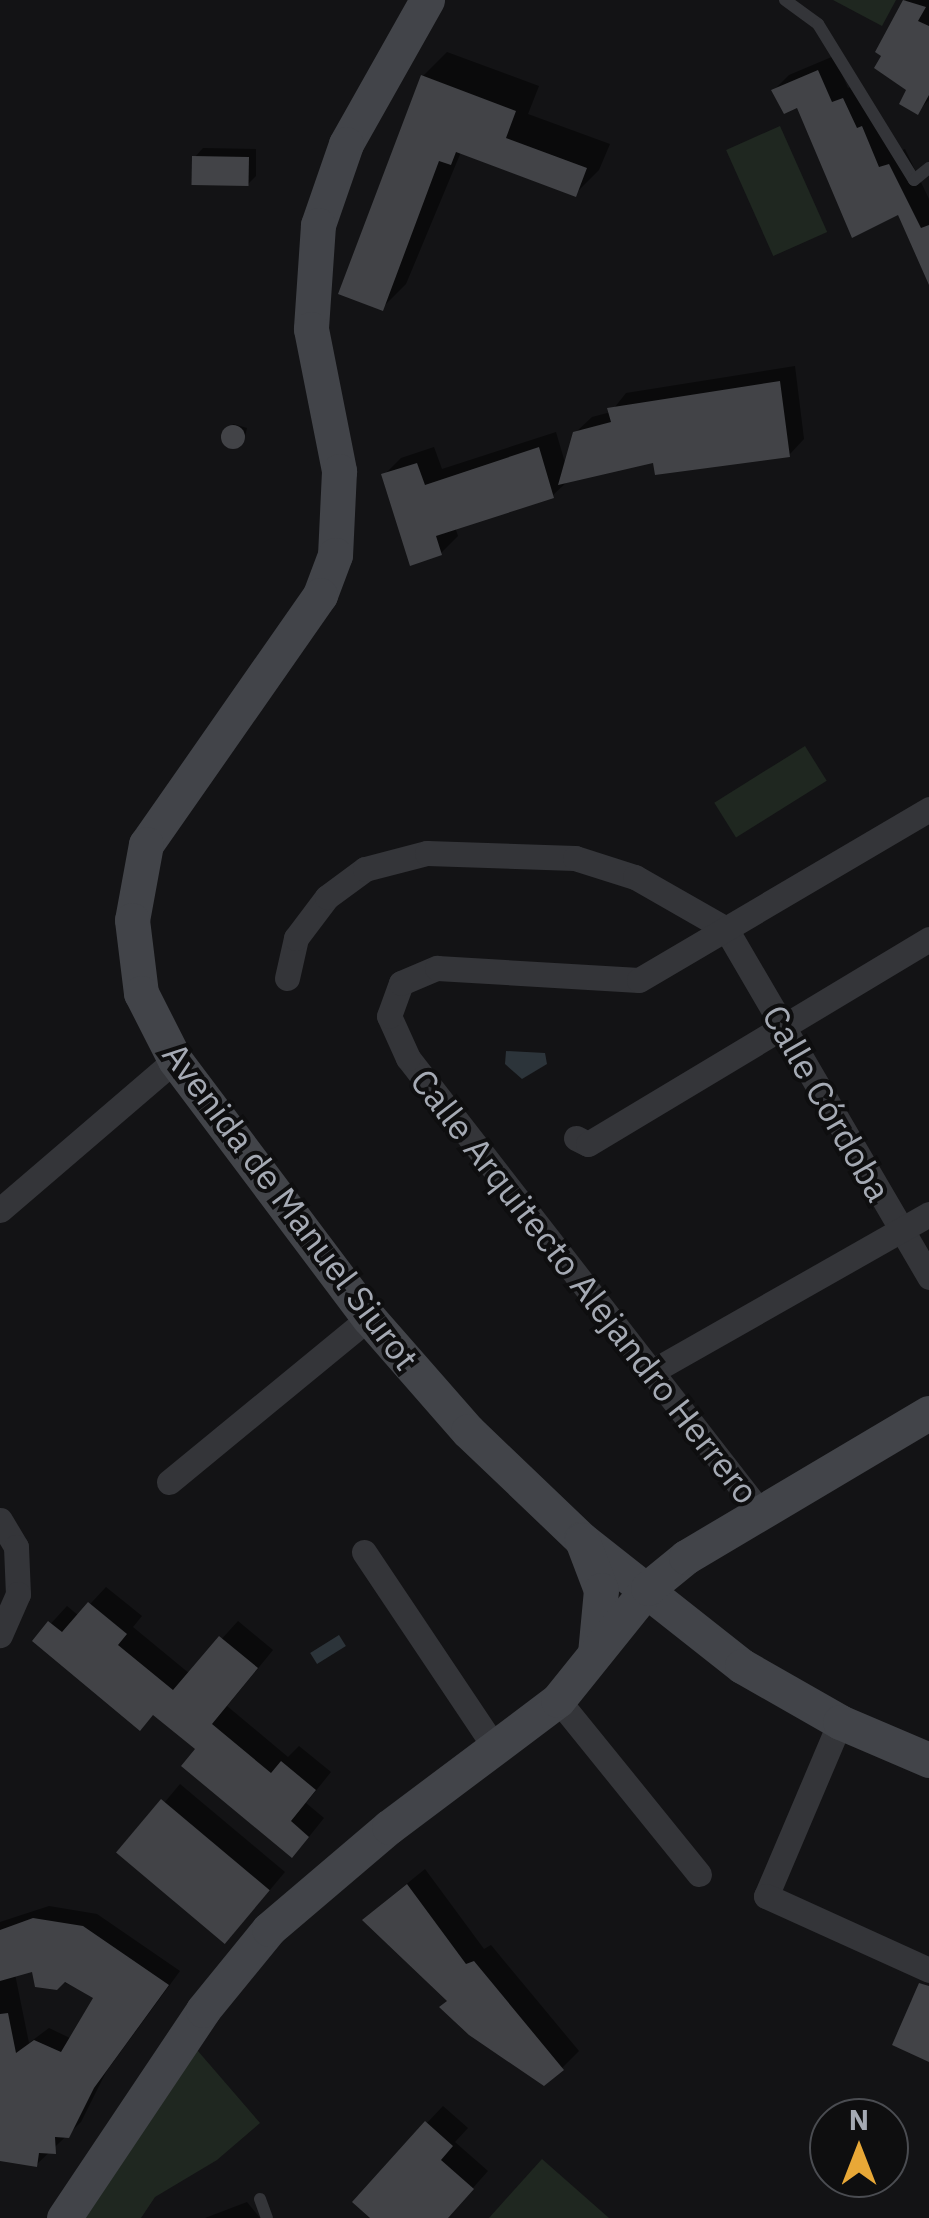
<!DOCTYPE html>
<html>
<head>
<meta charset="utf-8">
<style>
	body { margin:0 }
	#map { position:relative; width:929px; height:2218px; overflow:hidden; background:#131315; font-family:"IBM Plex Sans",sans-serif }
	div>[style] { position:absolute }
	.green>* { inset:0; background:#1f2720; transform-origin:0 0 }
	.water>* { inset:0; background:#2c343a; transform-origin:0 0 }
	.shadow>* { inset:0; background:#0007; transform-origin:0 0 }
	.building>* { inset:0; background:#424347; transform-origin:0 0 }
	.round { border-radius:50% }
	.lane>* { height:12px; margin:-6px; padding:0 6px; transform-origin:6px; border-radius:6px; background:#343539 }
	.street>* { height:25px; margin:-12.5px; padding:0 12.5px; transform-origin:12.5px; border-radius:12.5px; background:#343539 }
	.secondary>* { height:35px; margin:-17.5px; padding:0 17.5px; transform-origin:17.5px; border-radius:17.5px; background:#424449 }
	span { translate:-50% -50%; white-space:nowrap; text-align:center; line-height:1.15; -webkit-text-stroke:8px #0e0e0f; paint-order:stroke }
	.street-label { font-size:35px; color:#a5aab4 }
	.north { position:absolute; left:809px; top:2098px; width:100px; height:100px; box-sizing:border-box; background:#0e0e0f; border:2px solid #4a4c51; border-radius:50%; rotate:0deg; font-size:28px; font-weight:700; line-height:40px; text-align:center; color:#a5aab4 }
	.north::after { content:''; display:block; margin:auto; width:35px; height:45px; background:#e8a837; clip-path:polygon(50% 0,100% 100%,50% 72%,0 100%) }
</style>
</head>
<body>
<div id="map">
	<div class="green">
		<div style="clip-path:polygon(833px 0,896px 0,882px 26px)"></div>
		<div style="left:780px;top:126px;width:116px;height:59px;rotate:66deg"></div>
		<div style="left:805px;top:746px;width:41px;height:107px;rotate:58deg"></div>
		<div style="clip-path:polygon(185px 2036px,260px 2123px,217px 2160px,155px 2197px,141px 2218px,64px 2218px)"></div>
		<div style="clip-path:polygon(542px 2159px,609px 2218px,489px 2218px)"></div>
	</div>
	<div class="water">
		<div style="clip-path:polygon(506px 1051px,545px 1053px,547px 1064px,522px 1079px,505px 1064px)"></div>
		<div style="left:339px;top:1635px;width:13px;height:34px;rotate:58deg"></div>
	</div>
	<div class="shadow">
		<div style="clip-path:polygon(906px 0,929px 0,929px 100px,918px 111px,909px 90px,878px 52px)"></div>
		<div style="clip-path:polygon(447px 52px,539px 86px,528px 114px,610px 144px,599px 170px,575px 194px,461px 152px,406px 284px,382px 308px,423px 76px)"></div>
		<div style="clip-path:polygon(834px 56px,848px 88px,859px 84px,895px 153px,905px 149px,929px 199px,929px 258px,899px 212px,799px 105px,774px 90px,789px 75px)"></div>
		<div style="clip-path:polygon(203px 148px,256px 149px,256px 176px,248px 184px,195px 157px)"></div>
		<div style="clip-path:polygon(795px 366px,804px 439px,789px 455px,655px 460px,569px 480px,553px 495px,455px 527px,458px 536px,441px 553px,384px 475px,401px 458px,434px 447px,442px 469px,556px 432px,566px 466px,575px 433px,592px 417px,611px 412px,626px 393px)"></div>
		<div style="clip-path:polygon(233px 424px,247px 428px,244px 441px,229px 446px,224px 441px)"></div>
		<div style="clip-path:polygon(106px 1587px,142px 1616px,133px 1627px,190px 1674px,238px 1621px,273px 1650px,227px 1706px,288px 1757px,299px 1746px,331px 1772px,306px 1803px,324px 1818px,308px 1838px,155px 1713px,35px 1641px,67px 1606px,79px 1616px)"></div>
		<div style="left:180px;top:1784px;width:137px;height:91px;rotate:40deg"></div>
		<div style="clip-path:polygon(425px 1869px,484px 1949px,491px 1945px,579px 2051px,562px 2068px,449px 2000px,382px 1904px)"></div>
		<div style="clip-path:polygon(evenodd,49px 1906px,97px 1914px,180px 1971px,106px 2072px,81px 2122px,36px 2165px,0 2159px,0 1922px,49px 1906px,34px 1969px,97px 1997px,72px 2039px,49px 2028px,29px 2043px,15px 1974px,34px 1969px)"></div>
		<div style="clip-path:polygon(443px 2106px,468px 2128px,455px 2142px,488px 2171px,446px 2218px,374px 2218px,427px 2123px)"></div>
		<div style="clip-path:polygon(247px 2202px,260px 2218px,205px 2218px)"></div>
	</div>
	<div class="building">
		<div style="clip-path:polygon(903px 0,926px 7px,918px 21px,929px 26px,929px 95px,918px 115px,899px 104px,906px 90px,874px 68px,881px 56px,875px 52px)"></div>
		<div style="clip-path:polygon(818px 70px,832px 102px,843px 98px,857px 128px,862px 126px,879px 167px,889px 164px,921px 228px,929px 225px,929px 285px,898px 215px,852px 238px,797px 108px,784px 114px,771px 90px)"></div>
		<div style="clip-path:polygon(421px 75px,516px 111px,506px 138px,587px 168px,576px 197px,456px 152px,451px 165px,439px 161px,383px 311px,338px 294px)"></div>
		<div style="left:192px;top:156px;width:57px;height:29px;rotate:1deg"></div>
		<div style="clip-path:polygon(780px 381px,790px 457px,655px 475px,653px 463px,558px 485px,573px 432px,611px 422px,607px 408px)"></div>
		<div class="round" style="left:221px;top:425px;width:24px;height:24px"></div>
		<div style="clip-path:polygon(539px 447px,554px 498px,436px 536px,442px 555px,410px 566px,381px 474px,417px 463px,425px 485px)"></div>
		<div style="clip-path:polygon(88px 1602px,127px 1634px,118px 1645px,173px 1690px,219px 1636px,258px 1668px,212px 1724px,271px 1773px,281px 1761px,316px 1790px,291px 1821px,309px 1837px,292px 1858px,181px 1766px,195px 1749px,153px 1715px,140px 1731px,32px 1641px,48px 1621px,62px 1632px)"></div>
		<div style="left:161px;top:1799px;width:142px;height:70px;rotate:40deg"></div>
		<div style="clip-path:polygon(407px 1884px,466px 1964px,474px 1961px,564px 2070px,544px 2086px,469px 2035px,439px 2007px,447px 2001px,362px 1920px)"></div>
		<div style="clip-path:polygon(33px 1918px,83px 1926px,169px 1985px,94px 2088px,69px 2138px,55px 2137px,56px 2154px,39px 2153px,37px 2167px,0 2161px,0 2014px,8px 2013px,16px 2053px,34px 2040px,61px 2052px,93px 1998px,65px 1982px,57px 1990px,35px 1987px,32px 1972px,0 1981px,0 1930px)"></div>
		<div style="clip-path:polygon(919px 1983px,929px 1986px,929px 2062px,892px 2045px)"></div>
		<div style="clip-path:polygon(425px 2121px,453px 2146px,441px 2160px,474px 2189px,448px 2218px,370px 2218px,352px 2202px)"></div>
	</div>
	<div class="lane">
		<div style="left:785px;top:0;width:41px;rotate:36deg"></div>
		<div style="left:818px;top:24px;width:183px;rotate:58.4deg"></div>
		<div style="left:914px;top:180px;width:19px;rotate:-39deg"></div>
		<div style="left:260px;top:2199px;width:20px;rotate:70deg"></div>
	</div>
	<div class="street">
		<div style="left:287px;top:978px;width:41px;rotate:-77.3deg"></div>
		<div style="left:296px;top:938px;width:51px;rotate:-52.9deg"></div>
		<div style="left:327px;top:897px;width:47px;rotate:-36.4deg"></div>
		<div style="left:365px;top:869px;width:64px;rotate:-14.5deg"></div>
		<div style="left:427px;top:853px;width:148px;rotate:1.9deg"></div>
		<div style="left:575px;top:858px;width:63px;rotate:17.6deg"></div>
		<div style="left:635px;top:877px;width:105px;rotate:29.7deg"></div>
		<div style="left:726px;top:929px;width:403px;rotate:59.7deg"></div>
		<div style="left:576px;top:1138px;width:13px;rotate:27deg"></div>
		<div style="left:588px;top:1144px;width:398px;rotate:-31deg"></div>
		<div style="left:0;top:1210px;width:230px;rotate:-40.6deg"></div>
		<div style="left:651px;top:1372px;width:320px;rotate:-29.6deg"></div>
		<div style="left:169px;top:1482px;width:259px;rotate:-39.4deg"></div>
		<div style="left:761px;top:1513px;width:576px;rotate:-127.81deg"></div>
		<div style="left:408px;top:1058px;width:46px;rotate:-114.3deg"></div>
		<div style="left:389px;top:1016px;width:35px;rotate:-70deg"></div>
		<div style="left:401px;top:983px;width:39px;rotate:-23deg"></div>
		<div style="left:437px;top:968px;width:202px;rotate:3.4deg"></div>
		<div style="left:639px;top:980px;width:337px;rotate:-30.5deg"></div>
		<div style="left:0;top:1520px;width:31px;rotate:59deg"></div>
		<div style="left:16px;top:1547px;width:47px;rotate:87.6deg"></div>
		<div style="left:18px;top:1594px;width:45px;rotate:113.7deg"></div>
		<div style="left:364px;top:1552px;width:236px;rotate:56.2deg"></div>
		<div style="left:558px;top:1700px;width:224px;rotate:51deg"></div>
		<div style="left:840px;top:1722px;width:189px;rotate:113deg"></div>
		<div style="left:766px;top:1896px;width:179px;rotate:24.4deg"></div>
	</div>
	<div class="secondary">
		<div style="left:427px;top:0;width:165px;rotate:119.4deg"></div>
		<div style="left:346px;top:144px;width:86px;rotate:109.1deg"></div>
		<div style="left:318px;top:225px;width:104px;rotate:93.9deg"></div>
		<div style="left:311px;top:329px;width:145px;rotate:78.8deg"></div>
		<div style="left:339px;top:471px;width:84px;rotate:92.7deg"></div>
		<div style="left:335px;top:555px;width:43px;rotate:110.6deg"></div>
		<div style="left:320px;top:595px;width:304px;rotate:124.9deg"></div>
		<div style="left:146px;top:844px;width:77px;rotate:100.4deg"></div>
		<div style="left:132px;top:920px;width:74px;rotate:83deg"></div>
		<div style="left:141px;top:993px;width:75px;rotate:63.1deg"></div>
		<div style="left:175px;top:1060px;width:323px;rotate:53.1deg"></div>
		<div style="left:369px;top:1318px;width:150px;rotate:48.8deg"></div>
		<div style="left:468px;top:1431px;width:156px;rotate:43.7deg"></div>
		<div style="left:581px;top:1539px;width:205px;rotate:38.3deg"></div>
		<div style="left:742px;top:1666px;width:113px;rotate:29.7deg"></div>
		<div style="left:840px;top:1722px;width:97px;rotate:23.1deg"></div>
		<div style="left:582px;top:1540px;width:53px;rotate:69.2deg"></div>
		<div style="left:601px;top:1590px;width:63px;rotate:95.4deg"></div>
		<div style="left:64px;top:2218px;width:250px;rotate:-56.2deg"></div>
		<div style="left:203px;top:2010px;width:104px;rotate:-50.8deg"></div>
		<div style="left:269px;top:1929px;width:157px;rotate:-40.4deg"></div>
		<div style="left:389px;top:1827px;width:211px;rotate:-36.9deg"></div>
		<div style="left:558px;top:1700px;width:144px;rotate:-51.2deg"></div>
		<div style="left:648px;top:1588px;width:49px;rotate:-39.2deg"></div>
		<div style="left:686px;top:1557px;width:282px;rotate:-30.7deg"></div>
	</div>
	<div class="street-label">
		<span style="left:827px;top:1103px;rotate:60deg">Calle Córdoba</span>
		<span style="left:291px;top:1206px;rotate:53deg">Avenida de Manuel Siurot</span>
		<span style="left:585px;top:1286px;rotate:52deg">Calle Arquitecto Alejandro Herrero</span>
	</div>
	<div class="north">N</div>
</div>
</body>
</html>
